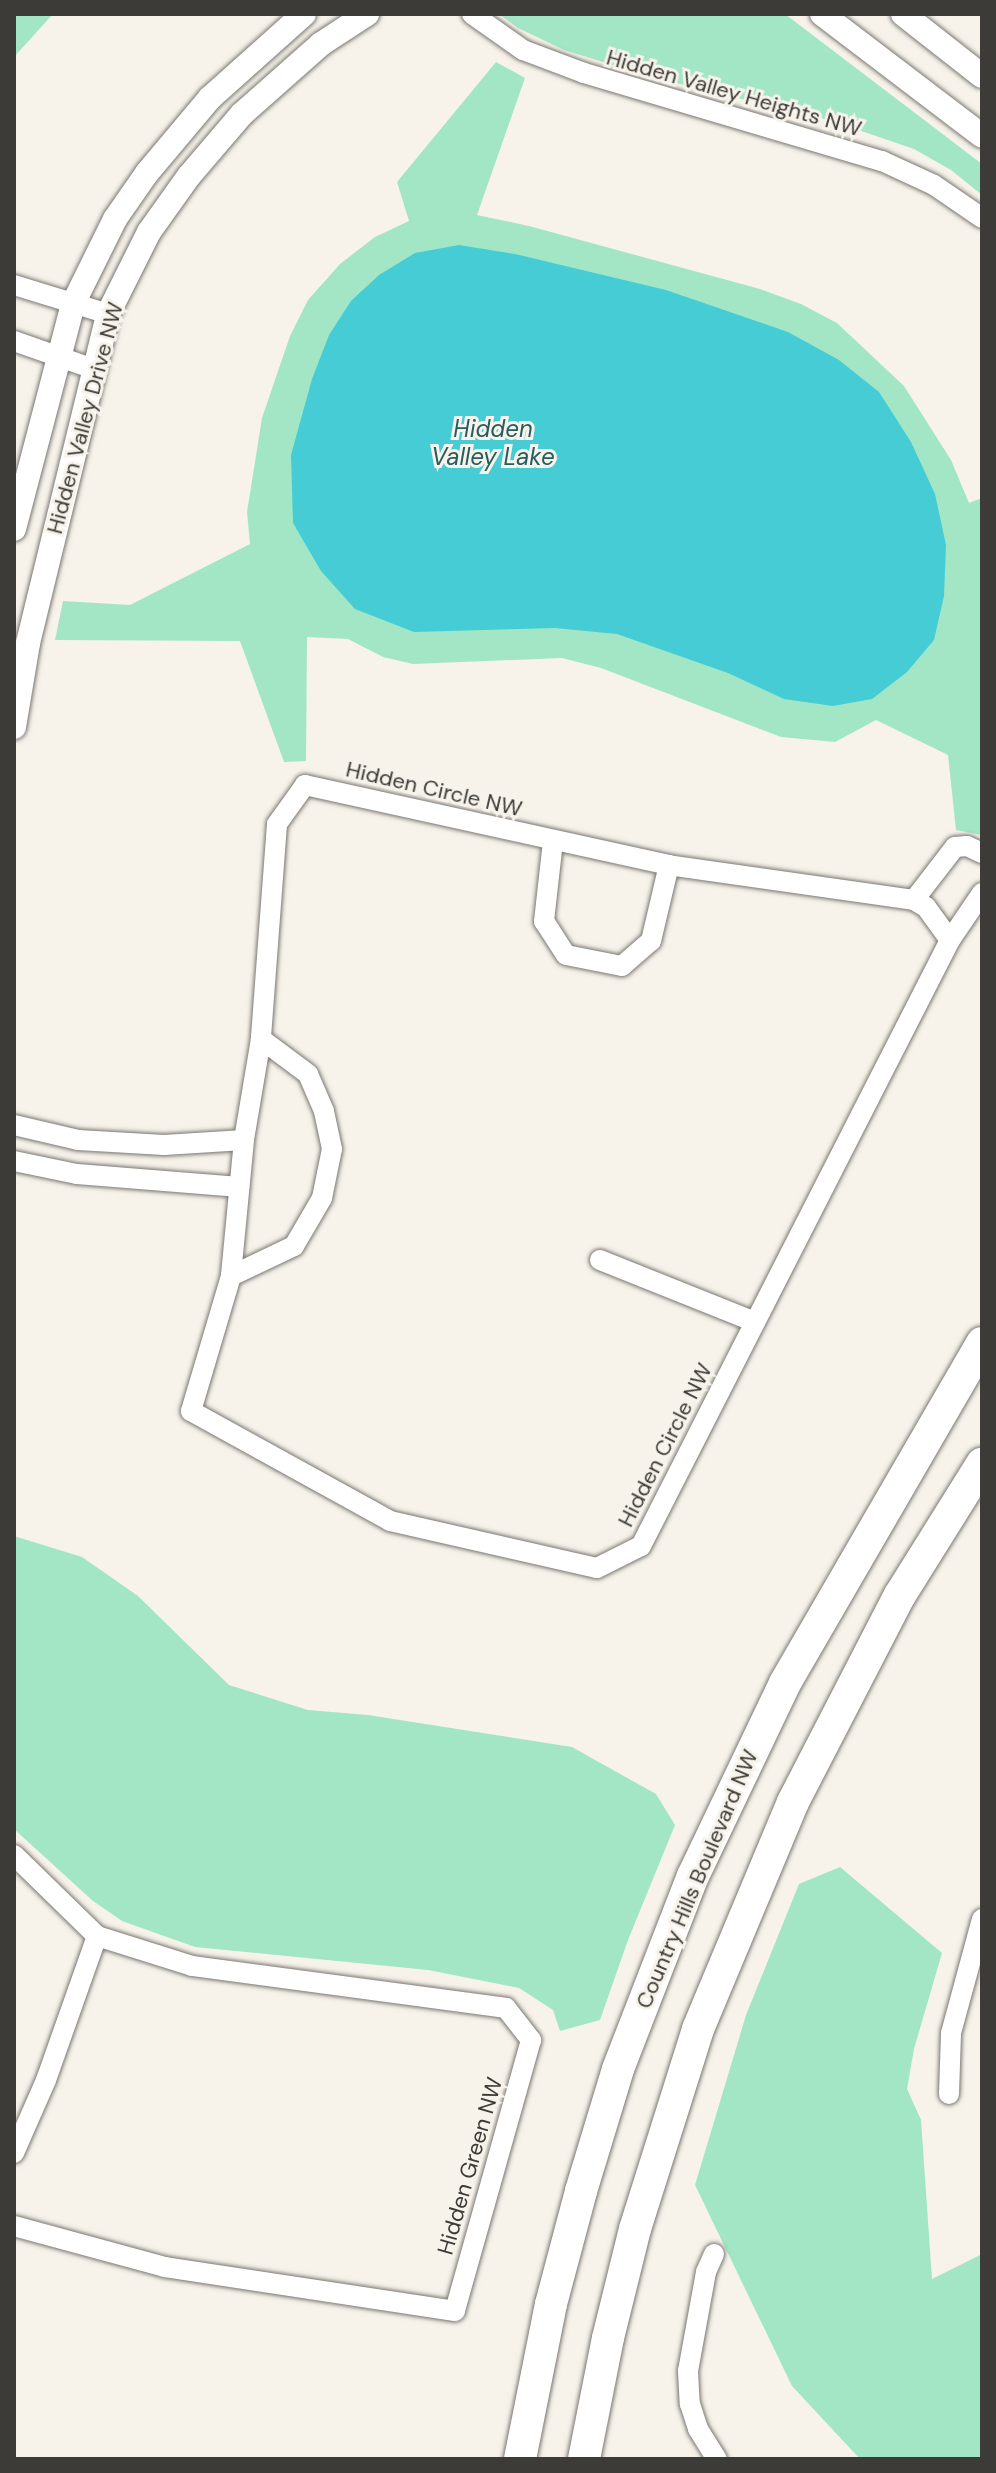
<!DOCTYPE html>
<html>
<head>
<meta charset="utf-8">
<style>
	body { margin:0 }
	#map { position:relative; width:996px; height:2473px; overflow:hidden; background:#f7f3eb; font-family:"DM Sans",sans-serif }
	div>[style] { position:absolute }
	.green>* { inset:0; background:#a2e6c5 }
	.water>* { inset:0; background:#45ccd5 }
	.roads { filter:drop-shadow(0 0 2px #7a7770) drop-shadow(0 0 2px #7a7770) }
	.minor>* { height:20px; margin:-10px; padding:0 10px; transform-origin:10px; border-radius:10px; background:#fff }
	.tertiary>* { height:24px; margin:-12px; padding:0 12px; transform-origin:12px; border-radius:12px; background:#fff }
	.primary>* { height:32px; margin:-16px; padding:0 16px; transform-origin:16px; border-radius:16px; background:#fff }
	span { translate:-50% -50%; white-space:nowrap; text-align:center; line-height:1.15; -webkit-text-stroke:6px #f7f3eb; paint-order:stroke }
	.street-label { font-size:22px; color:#3d3b38 }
	.water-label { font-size:24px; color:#255d60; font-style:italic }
	.frame { position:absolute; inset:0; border:16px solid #3d3b38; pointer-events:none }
</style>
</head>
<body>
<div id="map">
	<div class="green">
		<div style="clip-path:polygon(14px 14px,53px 14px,14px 57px)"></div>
		<div style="clip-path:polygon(499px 14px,785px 14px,982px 164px,982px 195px,951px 170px,914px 149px,832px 121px,652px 77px,564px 50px,518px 28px)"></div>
		<div style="clip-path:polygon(496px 62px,525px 78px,477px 215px,529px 226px,760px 289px,801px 304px,837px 323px,904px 386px,951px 460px,969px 503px,982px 498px,982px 835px,956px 830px,948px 755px,876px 720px,835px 742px,781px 737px,601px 668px,562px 658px,413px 664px,383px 657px,348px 639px,307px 637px,306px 761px,284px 762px,240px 641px,55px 640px,63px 601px,130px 605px,250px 544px,247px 512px,262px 418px,290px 336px,308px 300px,340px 264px,375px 237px,409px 221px,397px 182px)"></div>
		<div style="clip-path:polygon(14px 1536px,82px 1557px,138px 1596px,229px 1685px,308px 1710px,368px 1715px,572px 1747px,656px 1794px,675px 1825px,628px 1940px,600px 2020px,560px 2031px,553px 2010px,519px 1988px,428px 1970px,195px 1947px,122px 1921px,93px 1901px,14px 1829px)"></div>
		<div style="clip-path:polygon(840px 1867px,942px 1953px,914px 2049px,907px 2089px,921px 2120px,932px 2279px,982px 2254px,982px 2459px,860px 2459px,792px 2386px,695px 2185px,746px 2015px,799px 1884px)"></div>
	</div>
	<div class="water">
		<div style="clip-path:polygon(459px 245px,515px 254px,666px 290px,788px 332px,839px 360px,879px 392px,911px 442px,935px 494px,946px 545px,944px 596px,934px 640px,907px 672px,872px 699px,833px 706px,784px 699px,728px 673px,617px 634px,555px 628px,414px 632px,355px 609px,321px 571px,293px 523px,291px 455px,312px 379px,329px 335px,351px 301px,379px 275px,415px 253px)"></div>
	</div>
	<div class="roads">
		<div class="minor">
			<div style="left:472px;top:14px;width:62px;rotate:35.2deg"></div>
			<div style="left:523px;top:50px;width:65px;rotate:20.7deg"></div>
			<div style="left:584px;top:73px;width:311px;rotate:16.5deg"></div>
			<div style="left:882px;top:161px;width:57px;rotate:24.8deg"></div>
			<div style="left:934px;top:185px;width:58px;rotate:34.5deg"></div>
			<div style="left:14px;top:285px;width:98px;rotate:17.1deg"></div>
			<div style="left:14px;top:341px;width:85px;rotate:19.3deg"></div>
			<div style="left:553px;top:841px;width:81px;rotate:96.4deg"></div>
			<div style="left:544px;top:921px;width:40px;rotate:57.1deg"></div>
			<div style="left:566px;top:955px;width:57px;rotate:11.1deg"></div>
			<div style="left:622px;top:966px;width:38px;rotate:-41deg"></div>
			<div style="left:651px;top:941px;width:78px;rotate:-76.7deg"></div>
			<div style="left:914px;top:900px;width:67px;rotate:-52.3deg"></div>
			<div style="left:955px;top:847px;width:12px;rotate:-5deg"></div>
			<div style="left:967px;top:846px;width:17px;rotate:25deg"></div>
			<div style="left:950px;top:940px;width:41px;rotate:-126deg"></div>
			<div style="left:926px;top:907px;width:14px;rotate:-150deg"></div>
			<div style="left:914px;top:900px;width:247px;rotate:-171.9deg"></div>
			<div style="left:669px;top:865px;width:373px;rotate:-167.6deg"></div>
			<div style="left:305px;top:785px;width:48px;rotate:125.7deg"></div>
			<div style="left:277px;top:824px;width:216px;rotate:94.3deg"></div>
			<div style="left:261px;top:1039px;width:102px;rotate:99.6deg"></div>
			<div style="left:244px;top:1140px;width:137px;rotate:95.5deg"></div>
			<div style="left:231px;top:1276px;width:141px;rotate:106.5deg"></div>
			<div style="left:191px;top:1411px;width:227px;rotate:28.9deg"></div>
			<div style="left:390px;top:1521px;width:212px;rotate:12.8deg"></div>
			<div style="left:597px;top:1568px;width:49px;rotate:-26.6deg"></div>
			<div style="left:641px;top:1546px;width:680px;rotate:-62.98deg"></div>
			<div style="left:950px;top:940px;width:57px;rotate:-55.8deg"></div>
			<div style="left:14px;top:1125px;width:66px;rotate:13.2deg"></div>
			<div style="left:78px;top:1140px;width:86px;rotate:3.3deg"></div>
			<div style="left:164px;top:1145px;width:80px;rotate:-3.6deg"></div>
			<div style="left:14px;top:1161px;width:64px;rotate:11.7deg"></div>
			<div style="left:77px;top:1174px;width:163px;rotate:4.6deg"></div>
			<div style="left:600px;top:1260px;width:167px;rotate:21.8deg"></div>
			<div style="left:231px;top:1276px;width:70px;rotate:-25.5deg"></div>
			<div style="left:294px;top:1246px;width:56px;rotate:-59.7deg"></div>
			<div style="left:322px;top:1198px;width:50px;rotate:-78.5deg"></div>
			<div style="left:332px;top:1149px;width:39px;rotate:-102deg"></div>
			<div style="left:324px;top:1111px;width:40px;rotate:-113.4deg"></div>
			<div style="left:308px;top:1074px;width:59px;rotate:-143.3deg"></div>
			<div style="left:14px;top:1855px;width:116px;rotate:44.3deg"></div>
			<div style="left:97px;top:1936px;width:100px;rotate:17.5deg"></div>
			<div style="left:192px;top:1966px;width:317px;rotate:7.6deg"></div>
			<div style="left:506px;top:2008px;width:41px;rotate:52deg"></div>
			<div style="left:531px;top:2040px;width:281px;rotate:105.7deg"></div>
			<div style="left:455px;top:2311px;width:293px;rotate:-171.4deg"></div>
			<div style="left:165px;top:2267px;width:156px;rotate:-164.8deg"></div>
			<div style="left:949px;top:2094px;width:61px;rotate:-88.1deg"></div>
			<div style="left:951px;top:2033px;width:118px;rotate:-74.8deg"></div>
			<div style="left:14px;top:2153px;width:80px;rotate:-66.3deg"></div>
			<div style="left:46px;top:2080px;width:153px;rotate:-70.5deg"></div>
			<div style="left:714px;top:2254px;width:20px;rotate:114deg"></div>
			<div style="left:706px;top:2272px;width:101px;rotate:100.3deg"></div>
			<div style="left:688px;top:2371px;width:33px;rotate:87deg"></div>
			<div style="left:690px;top:2404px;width:26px;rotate:72deg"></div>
			<div style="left:698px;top:2429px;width:36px;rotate:58deg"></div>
		</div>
		<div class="tertiary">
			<div style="left:822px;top:14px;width:201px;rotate:37.3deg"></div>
			<div style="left:903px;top:14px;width:100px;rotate:38.1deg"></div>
			<div style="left:14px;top:529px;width:233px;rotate:-75.3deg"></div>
			<div style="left:73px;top:304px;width:95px;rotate:-63.7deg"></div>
			<div style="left:115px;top:219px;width:56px;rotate:-55.2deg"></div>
			<div style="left:147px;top:173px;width:98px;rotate:-50deg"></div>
			<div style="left:210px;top:98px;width:126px;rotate:-41.8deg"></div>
			<div style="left:14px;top:727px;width:85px;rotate:-80.5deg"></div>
			<div style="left:28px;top:643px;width:339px;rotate:-76.3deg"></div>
			<div style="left:108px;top:314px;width:92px;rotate:-63.4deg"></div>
			<div style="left:149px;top:232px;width:69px;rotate:-54.5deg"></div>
			<div style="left:189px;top:176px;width:82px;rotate:-49.5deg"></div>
			<div style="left:242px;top:114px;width:106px;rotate:-41.5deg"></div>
			<div style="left:321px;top:44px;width:55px;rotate:-33.1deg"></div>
		</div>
		<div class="primary">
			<div style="left:520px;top:2459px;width:158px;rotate:-78.7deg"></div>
			<div style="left:551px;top:2304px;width:117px;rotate:-75.1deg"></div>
			<div style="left:581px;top:2191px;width:127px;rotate:-73.1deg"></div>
			<div style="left:618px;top:2069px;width:207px;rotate:-68.8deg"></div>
			<div style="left:693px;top:1876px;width:214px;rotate:-64.5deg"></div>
			<div style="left:785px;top:1683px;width:393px;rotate:-59.9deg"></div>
			<div style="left:584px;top:2459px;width:123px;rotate:-78.8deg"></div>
			<div style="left:608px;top:2338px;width:112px;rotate:-76.1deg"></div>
			<div style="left:635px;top:2229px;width:210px;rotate:-72.5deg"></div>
			<div style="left:698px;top:2029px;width:246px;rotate:-67.3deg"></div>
			<div style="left:793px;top:1802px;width:233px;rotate:-62.7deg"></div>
			<div style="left:900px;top:1595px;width:155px;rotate:-58deg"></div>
		</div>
	</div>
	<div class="street-label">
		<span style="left:734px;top:93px;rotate:16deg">Hidden Valley Heights NW</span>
		<span style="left:85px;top:418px;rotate:-75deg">Hidden Valley Drive NW</span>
		<span style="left:434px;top:789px;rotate:13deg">Hidden Circle NW</span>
		<span style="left:665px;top:1445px;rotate:-63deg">Hidden Circle NW</span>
		<span style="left:697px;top:1879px;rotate:-67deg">Country Hills Boulevard NW</span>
		<span style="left:470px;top:2166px;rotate:-74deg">Hidden Green NW</span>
	</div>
	<div class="water-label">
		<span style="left:493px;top:443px">Hidden<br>Valley Lake</span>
	</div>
	<div class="frame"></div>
</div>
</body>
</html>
